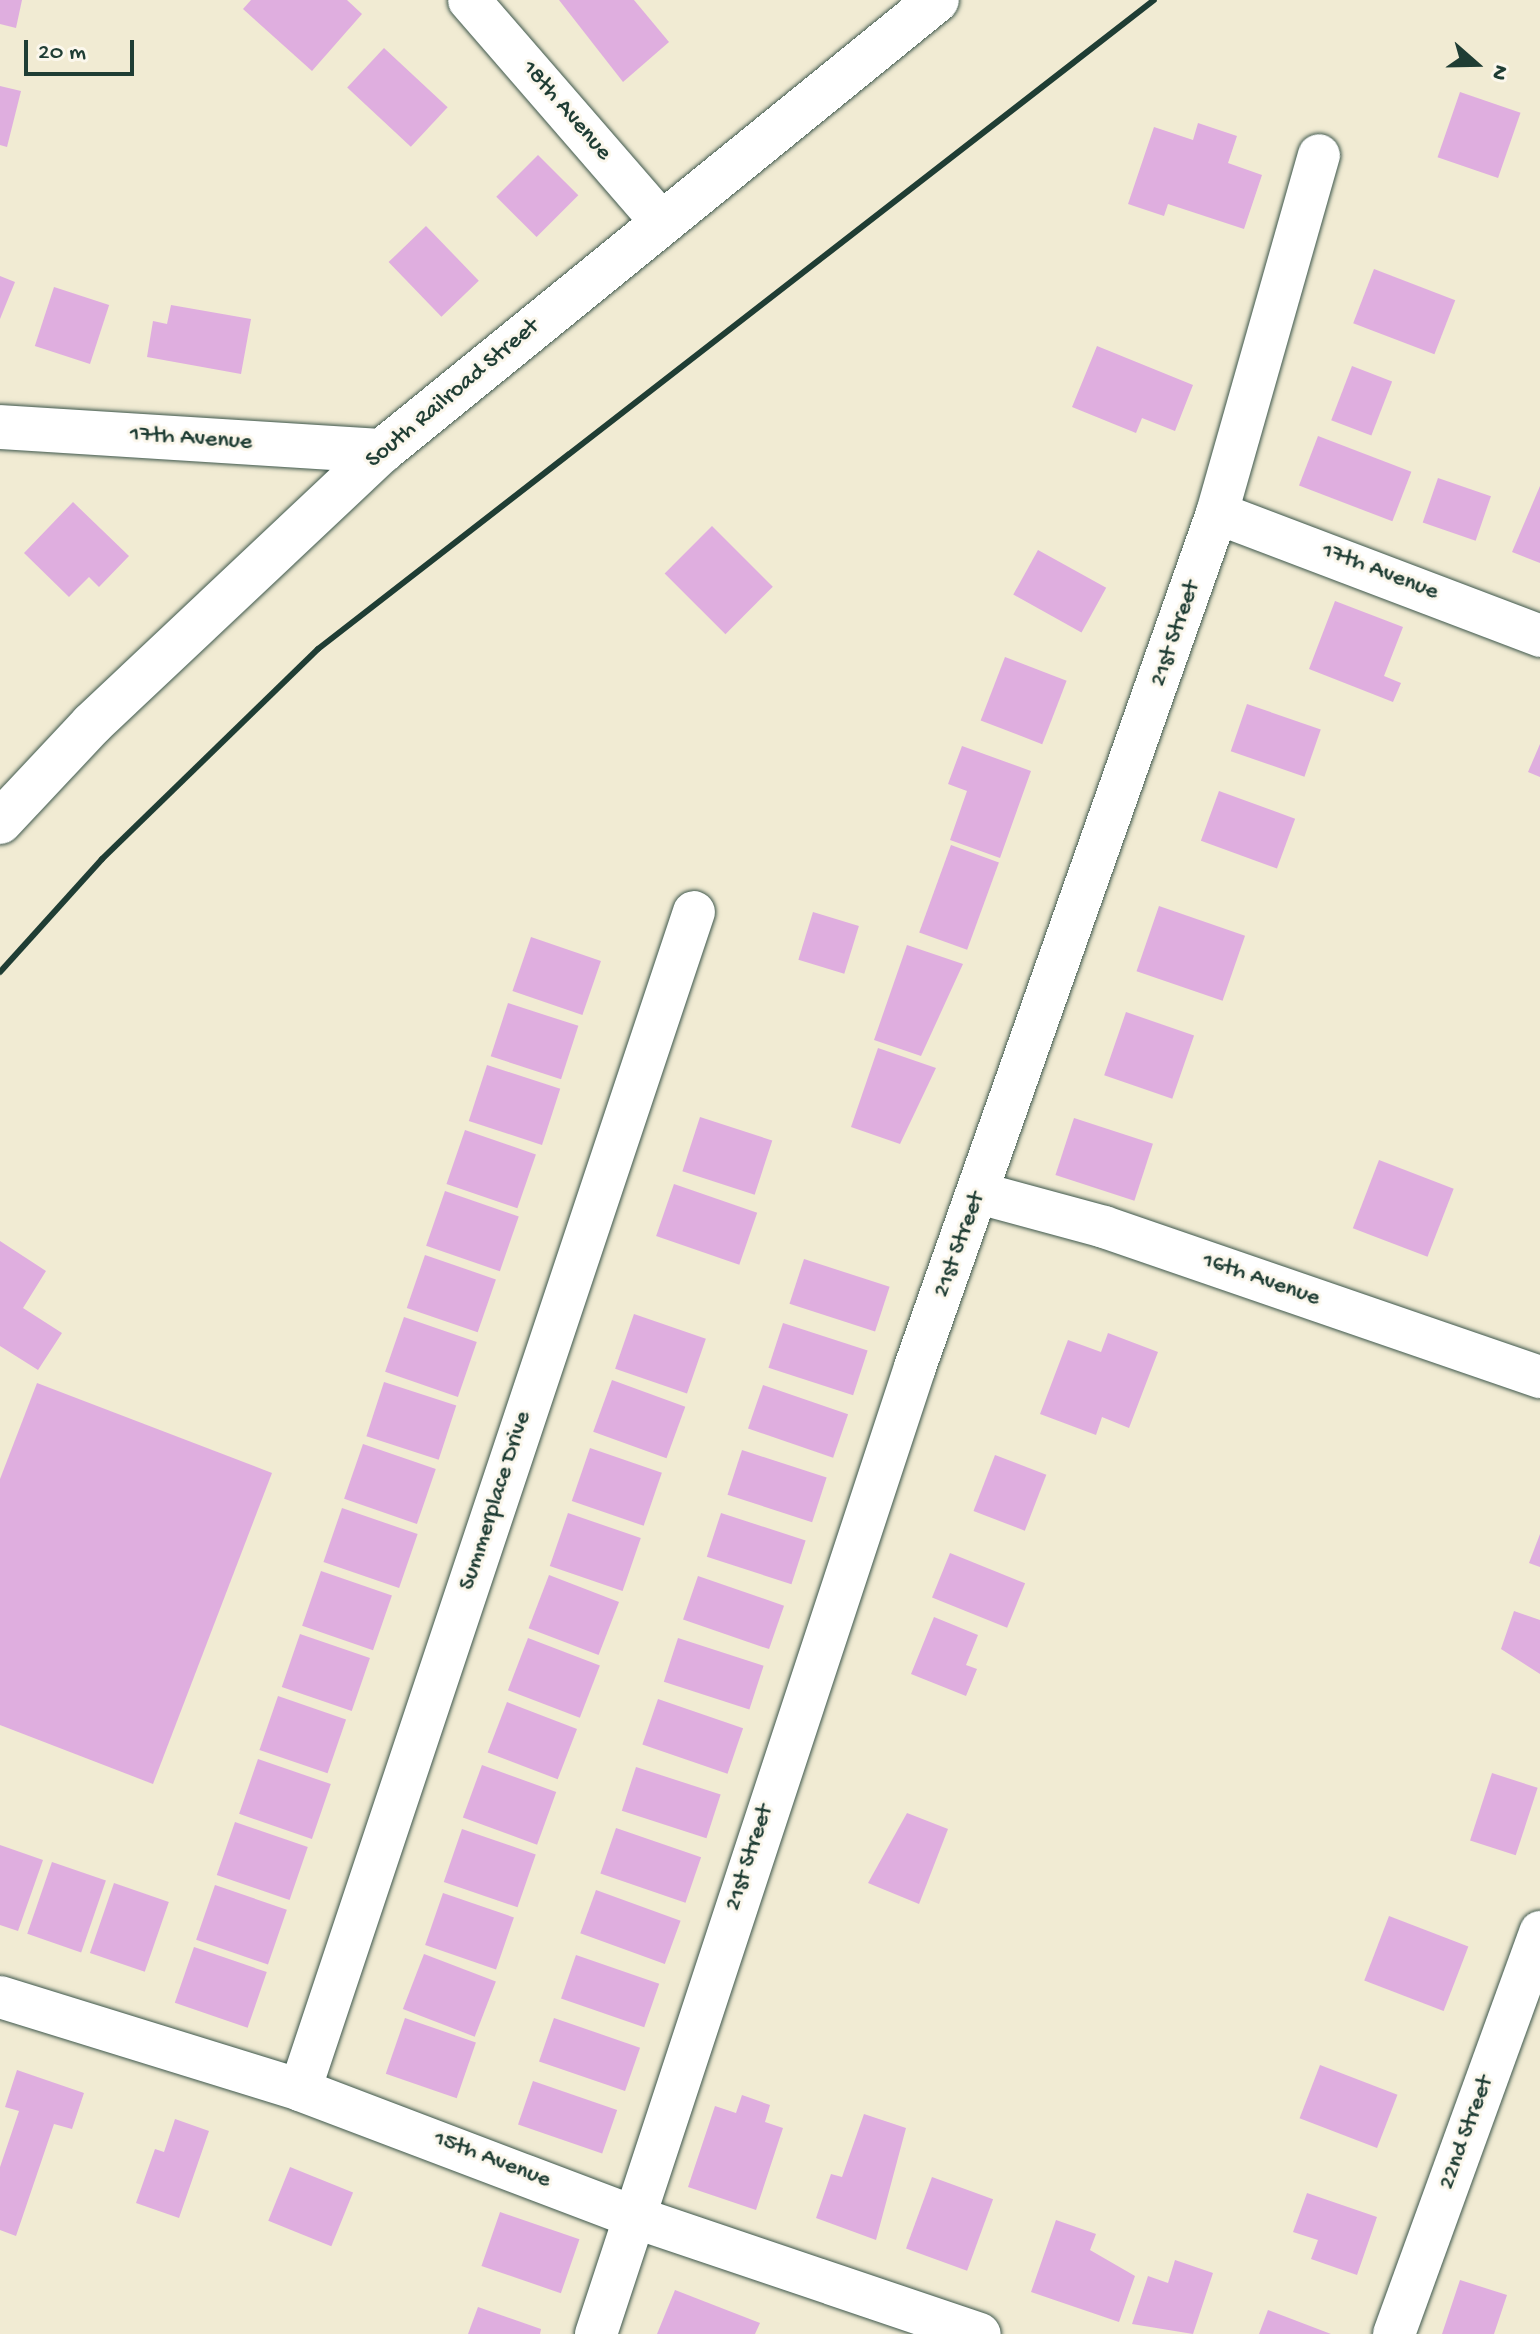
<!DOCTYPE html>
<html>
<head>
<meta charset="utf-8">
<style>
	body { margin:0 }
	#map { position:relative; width:1540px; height:2334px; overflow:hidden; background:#f1ebd3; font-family:"Gochi Hand",sans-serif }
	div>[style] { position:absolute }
	.building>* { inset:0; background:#dfaedf; transform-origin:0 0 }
	.roads { filter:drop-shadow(0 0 2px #3e574c) drop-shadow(0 0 2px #3e574c) }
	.minor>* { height:42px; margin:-21px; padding:0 21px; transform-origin:21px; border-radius:21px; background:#fff }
	.tertiary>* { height:44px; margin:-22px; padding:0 22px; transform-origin:22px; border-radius:22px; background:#fff }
	.rail>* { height:6px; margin:-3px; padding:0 3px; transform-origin:3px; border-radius:3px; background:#1f3d34 }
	span { translate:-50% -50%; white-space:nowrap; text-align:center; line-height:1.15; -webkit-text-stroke:6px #fbf7ec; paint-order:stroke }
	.street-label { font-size:24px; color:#1f3d34 }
	.north { position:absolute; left:1436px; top:24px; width:80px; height:80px; -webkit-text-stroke:6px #fbf7ec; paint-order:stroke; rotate:110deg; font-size:22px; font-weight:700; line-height:32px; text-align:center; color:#1f3d34 }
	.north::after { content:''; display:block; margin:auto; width:28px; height:36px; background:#1f3d34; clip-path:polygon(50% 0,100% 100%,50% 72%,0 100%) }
	.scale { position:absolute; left:24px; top:40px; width:110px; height:36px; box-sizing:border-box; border:4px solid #1f3d34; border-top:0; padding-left:10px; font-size:24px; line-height:28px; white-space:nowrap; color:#1f3d34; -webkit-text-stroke:6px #fbf7ec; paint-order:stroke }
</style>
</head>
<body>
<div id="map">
	<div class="building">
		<div style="clip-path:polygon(0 0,22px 0,16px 28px,0 24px)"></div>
		<div style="clip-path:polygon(251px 0,347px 0,362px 14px,312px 71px,243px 9px)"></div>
		<div style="clip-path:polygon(559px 0,634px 0,669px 42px,623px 82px)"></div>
		<div style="left:384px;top:48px;width:87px;height:54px;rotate:43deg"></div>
		<div style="clip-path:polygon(0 86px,21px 91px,7px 147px,0 145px)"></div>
		<div style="left:1460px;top:92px;width:64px;height:69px;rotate:19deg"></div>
		<div style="clip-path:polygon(1198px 123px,1237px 136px,1228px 163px,1262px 175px,1244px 229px,1168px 204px,1164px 216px,1128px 204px,1154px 127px,1193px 140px)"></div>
		<div style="left:538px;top:155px;width:57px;height:59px;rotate:45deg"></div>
		<div style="left:426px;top:226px;width:76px;height:52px;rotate:46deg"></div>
		<div style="left:1374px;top:269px;width:87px;height:58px;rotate:21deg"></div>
		<div style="clip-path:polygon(0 276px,15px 282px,0 319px)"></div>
		<div style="left:54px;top:287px;width:58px;height:62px;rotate:18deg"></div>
		<div style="clip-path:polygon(171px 305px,251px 319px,241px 374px,147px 357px,153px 321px,167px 324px)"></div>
		<div style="clip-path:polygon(1097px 346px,1193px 385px,1175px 431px,1142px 418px,1136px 433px,1072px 407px)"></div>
		<div style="left:1352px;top:366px;width:43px;height:58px;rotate:21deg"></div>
		<div style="left:1318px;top:436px;width:100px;height:53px;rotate:21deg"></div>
		<div style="left:1438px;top:478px;width:56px;height:47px;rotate:19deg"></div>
		<div style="clip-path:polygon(1540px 486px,1540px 563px,1512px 552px)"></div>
		<div style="clip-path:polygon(73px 502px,129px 556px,99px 587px,89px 577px,69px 597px,24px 553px)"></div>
		<div style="left:712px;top:526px;width:86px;height:67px;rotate:45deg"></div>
		<div style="left:1038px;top:550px;width:78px;height:51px;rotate:29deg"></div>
		<div style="clip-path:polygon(1335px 601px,1403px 627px,1384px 676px,1401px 683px,1393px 702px,1309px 669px)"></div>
		<div style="left:1005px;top:657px;width:66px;height:68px;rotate:21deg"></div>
		<div style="left:1247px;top:704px;width:78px;height:50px;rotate:19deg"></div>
		<div style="clip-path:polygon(1540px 744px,1540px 777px,1528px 772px)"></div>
		<div style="clip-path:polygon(962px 746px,1031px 771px,1000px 858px,950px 840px,967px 791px,948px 784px)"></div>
		<div style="left:1219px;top:791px;width:81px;height:53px;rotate:20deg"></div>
		<div style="left:951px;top:845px;width:51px;height:93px;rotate:20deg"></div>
		<div style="left:1159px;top:906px;width:91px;height:69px;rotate:19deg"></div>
		<div style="left:813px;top:912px;width:48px;height:50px;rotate:17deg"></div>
		<div style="left:531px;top:937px;width:74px;height:57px;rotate:19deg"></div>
		<div style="clip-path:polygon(907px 945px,963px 964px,921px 1056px,874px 1040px)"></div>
		<div style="left:508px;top:1003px;width:74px;height:56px;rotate:18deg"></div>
		<div style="left:1126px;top:1012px;width:72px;height:67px;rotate:19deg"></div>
		<div style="clip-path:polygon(878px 1048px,936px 1068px,900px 1144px,851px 1127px)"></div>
		<div style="left:487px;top:1065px;width:77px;height:59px;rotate:18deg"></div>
		<div style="left:700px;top:1117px;width:76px;height:57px;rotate:18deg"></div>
		<div style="left:1074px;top:1118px;width:83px;height:60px;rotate:18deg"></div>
		<div style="left:465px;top:1130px;width:75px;height:57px;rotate:19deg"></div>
		<div style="left:1379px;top:1160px;width:80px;height:73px;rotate:21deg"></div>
		<div style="left:674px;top:1184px;width:88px;height:55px;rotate:19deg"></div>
		<div style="left:445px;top:1191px;width:78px;height:58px;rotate:19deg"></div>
		<div style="clip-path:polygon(0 1241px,46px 1271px,23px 1308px,62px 1333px,38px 1370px,0 1346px)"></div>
		<div style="left:425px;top:1255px;width:75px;height:56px;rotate:19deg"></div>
		<div style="left:804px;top:1259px;width:90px;height:47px;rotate:18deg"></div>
		<div style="left:634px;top:1314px;width:76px;height:58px;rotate:19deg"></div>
		<div style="left:404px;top:1317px;width:77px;height:58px;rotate:19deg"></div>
		<div style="left:783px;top:1323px;width:89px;height:47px;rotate:18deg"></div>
		<div style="clip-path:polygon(1108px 1333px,1158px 1352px,1129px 1428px,1102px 1417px,1096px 1435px,1040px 1414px,1068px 1340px,1101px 1352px)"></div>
		<div style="left:612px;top:1380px;width:78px;height:55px;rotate:20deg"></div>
		<div style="left:384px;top:1382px;width:76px;height:57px;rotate:18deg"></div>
		<div style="clip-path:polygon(37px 1383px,272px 1473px,153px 1784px,0 1725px,0 1479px)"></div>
		<div style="left:763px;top:1385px;width:90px;height:46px;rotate:19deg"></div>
		<div style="left:363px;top:1444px;width:77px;height:58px;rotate:19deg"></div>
		<div style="left:590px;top:1448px;width:76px;height:56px;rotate:19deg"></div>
		<div style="left:742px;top:1450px;width:89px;height:47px;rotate:18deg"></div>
		<div style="left:995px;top:1455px;width:55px;height:60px;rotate:21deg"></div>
		<div style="left:342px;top:1508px;width:80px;height:57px;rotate:19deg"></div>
		<div style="left:568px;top:1513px;width:77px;height:56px;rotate:19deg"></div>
		<div style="left:721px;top:1513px;width:89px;height:46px;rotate:18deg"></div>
		<div style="clip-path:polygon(1540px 1534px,1540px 1567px,1529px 1563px)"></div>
		<div style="left:950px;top:1553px;width:81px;height:48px;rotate:22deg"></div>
		<div style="left:321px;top:1571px;width:75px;height:58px;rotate:19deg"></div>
		<div style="left:549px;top:1575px;width:75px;height:57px;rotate:21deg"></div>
		<div style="left:698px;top:1576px;width:91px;height:46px;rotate:19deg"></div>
		<div style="clip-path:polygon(1514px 1611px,1540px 1620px,1540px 1674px,1501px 1649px)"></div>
		<div style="clip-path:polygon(934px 1617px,978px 1635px,966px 1665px,977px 1669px,966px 1696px,911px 1674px)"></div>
		<div style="left:300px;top:1634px;width:74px;height:56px;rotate:19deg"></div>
		<div style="left:528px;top:1638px;width:77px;height:56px;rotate:21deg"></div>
		<div style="left:678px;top:1638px;width:90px;height:46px;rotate:18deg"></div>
		<div style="left:278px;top:1696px;width:72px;height:57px;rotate:19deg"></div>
		<div style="left:658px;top:1699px;width:90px;height:48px;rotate:19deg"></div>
		<div style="left:507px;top:1702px;width:75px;height:54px;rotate:21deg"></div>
		<div style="left:258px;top:1759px;width:77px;height:58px;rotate:19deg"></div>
		<div style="left:482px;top:1765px;width:79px;height:56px;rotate:20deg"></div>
		<div style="left:636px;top:1767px;width:89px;height:46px;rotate:18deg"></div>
		<div style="left:1492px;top:1773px;width:48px;height:71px;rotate:18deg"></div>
		<div style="clip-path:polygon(907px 1813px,948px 1829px,919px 1904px,868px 1883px)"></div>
		<div style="left:235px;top:1822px;width:77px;height:56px;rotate:19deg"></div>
		<div style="left:616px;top:1828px;width:90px;height:48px;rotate:19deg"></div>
		<div style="left:462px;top:1829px;width:78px;height:56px;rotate:19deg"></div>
		<div style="clip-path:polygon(0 1845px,43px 1860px,18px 1931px,0 1925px)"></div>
		<div style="left:52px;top:1862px;width:57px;height:76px;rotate:19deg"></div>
		<div style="left:114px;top:1883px;width:58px;height:74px;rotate:19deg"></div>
		<div style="left:215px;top:1885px;width:76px;height:58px;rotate:19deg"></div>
		<div style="left:596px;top:1890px;width:90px;height:46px;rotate:20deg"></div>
		<div style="left:443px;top:1893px;width:75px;height:55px;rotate:19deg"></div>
		<div style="left:1389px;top:1916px;width:85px;height:69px;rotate:21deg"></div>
		<div style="left:194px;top:1947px;width:77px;height:59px;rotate:19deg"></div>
		<div style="left:424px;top:1954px;width:77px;height:59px;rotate:21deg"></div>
		<div style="left:576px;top:1955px;width:88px;height:46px;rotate:19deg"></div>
		<div style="left:405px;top:2018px;width:75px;height:59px;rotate:19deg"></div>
		<div style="left:554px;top:2018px;width:91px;height:46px;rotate:19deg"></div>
		<div style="left:1320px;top:2065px;width:83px;height:57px;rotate:21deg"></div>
		<div style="clip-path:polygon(17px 2070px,84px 2093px,72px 2129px,54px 2124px,16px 2236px,0 2230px,0 2167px,19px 2111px,5px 2107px)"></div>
		<div style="left:533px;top:2081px;width:89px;height:46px;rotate:19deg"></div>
		<div style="clip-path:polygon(742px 2095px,770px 2105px,765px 2122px,783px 2128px,756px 2210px,688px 2187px,715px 2106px,736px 2113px)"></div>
		<div style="clip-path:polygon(864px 2114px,906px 2128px,876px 2240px,816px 2218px,831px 2174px,842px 2177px)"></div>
		<div style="clip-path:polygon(175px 2119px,209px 2131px,179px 2218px,136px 2203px,155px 2149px,164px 2152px)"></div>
		<div style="left:290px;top:2167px;width:68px;height:58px;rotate:22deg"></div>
		<div style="left:932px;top:2177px;width:65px;height:76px;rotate:20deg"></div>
		<div style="clip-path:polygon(1307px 2193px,1377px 2217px,1357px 2275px,1311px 2259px,1318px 2240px,1293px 2232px)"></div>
		<div style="left:500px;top:2212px;width:84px;height:57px;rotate:19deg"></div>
		<div style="clip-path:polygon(1056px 2220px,1096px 2234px,1090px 2250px,1135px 2276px,1119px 2322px,1031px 2292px)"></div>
		<div style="clip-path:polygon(1175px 2260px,1213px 2273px,1193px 2334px,1132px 2324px,1148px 2276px,1168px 2283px)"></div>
		<div style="clip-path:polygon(1460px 2280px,1507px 2295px,1494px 2334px,1442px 2334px)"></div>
		<div style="clip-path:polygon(675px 2290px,760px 2323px,755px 2334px,657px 2334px)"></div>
		<div style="clip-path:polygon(478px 2307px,541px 2329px,540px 2334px,468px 2334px)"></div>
		<div style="clip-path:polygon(1268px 2310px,1331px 2334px,1259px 2334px)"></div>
	</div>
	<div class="roads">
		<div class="minor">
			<div style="left:469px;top:0;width:295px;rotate:49.1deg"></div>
			<div style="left:1217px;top:513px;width:346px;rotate:20.8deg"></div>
			<div style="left:979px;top:1193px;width:130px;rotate:15.2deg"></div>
			<div style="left:1104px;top:1227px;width:461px;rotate:19deg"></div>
			<div style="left:0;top:1997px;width:314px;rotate:17.2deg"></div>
			<div style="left:300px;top:2090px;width:354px;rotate:20.8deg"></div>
			<div style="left:631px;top:2216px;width:368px;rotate:18.7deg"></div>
			<div style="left:300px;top:2090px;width:1242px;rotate:-71.51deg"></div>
			<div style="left:596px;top:2334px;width:1018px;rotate:-71.74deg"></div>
			<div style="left:915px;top:1367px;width:906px;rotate:-70.52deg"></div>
			<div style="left:1217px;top:513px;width:372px;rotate:-74.1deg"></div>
			<div style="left:1394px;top:2334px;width:428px;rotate:-70deg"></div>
		</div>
		<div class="tertiary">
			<div style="left:0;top:427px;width:383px;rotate:3.6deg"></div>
			<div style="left:0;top:822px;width:134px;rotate:-46.8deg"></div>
			<div style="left:92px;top:724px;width:398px;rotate:-43.3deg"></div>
			<div style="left:382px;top:451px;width:715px;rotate:-39.1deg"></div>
		</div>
	</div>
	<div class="rail">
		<div style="left:0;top:972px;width:152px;rotate:-47.9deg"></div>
		<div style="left:102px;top:859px;width:301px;rotate:-44.2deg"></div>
		<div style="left:318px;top:649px;width:1058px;rotate:-37.82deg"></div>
	</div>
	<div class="street-label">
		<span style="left:566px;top:111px;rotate:49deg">18th Avenue</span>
		<span style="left:453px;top:394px;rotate:-40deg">South Railroad Street</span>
		<span style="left:191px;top:439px;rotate:4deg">17th Avenue</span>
		<span style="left:1380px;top:572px;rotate:21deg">17th Avenue</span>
		<span style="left:1176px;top:634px;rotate:-71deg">21st Street</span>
		<span style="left:960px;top:1245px;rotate:-70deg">21st Street</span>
		<span style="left:1261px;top:1280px;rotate:19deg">16th Avenue</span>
		<span style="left:496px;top:1501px;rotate:-72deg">Summerplace Drive</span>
		<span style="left:750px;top:1858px;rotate:-72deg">21st Street</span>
		<span style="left:1467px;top:2133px;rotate:-70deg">22nd Street</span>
		<span style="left:492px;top:2160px;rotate:21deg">15th Avenue</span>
	</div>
	<div class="north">N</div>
	<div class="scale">20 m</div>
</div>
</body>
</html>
